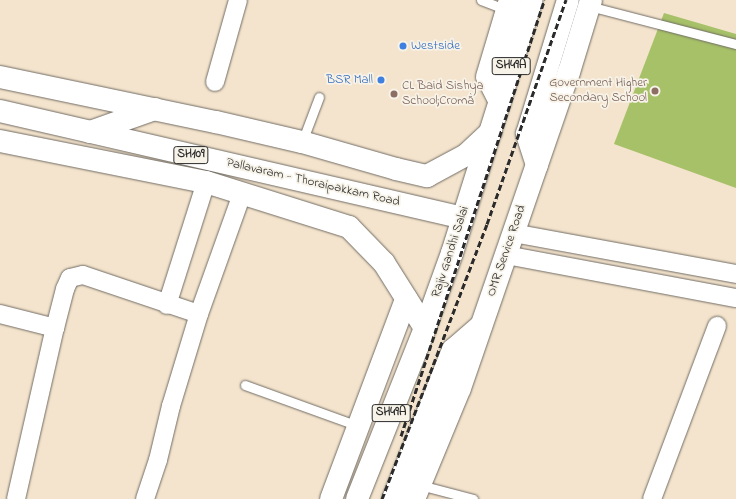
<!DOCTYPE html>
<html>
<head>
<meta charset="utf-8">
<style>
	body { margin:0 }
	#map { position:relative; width:736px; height:499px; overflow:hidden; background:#f4e4cd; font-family:"Indie Flower",sans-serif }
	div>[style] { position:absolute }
	.green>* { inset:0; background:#a6c168 }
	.roads { filter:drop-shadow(0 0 1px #716c64) drop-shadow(0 0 1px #716c64) }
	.lane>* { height:9px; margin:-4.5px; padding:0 4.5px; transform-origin:4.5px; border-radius:4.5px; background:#fff }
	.street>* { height:18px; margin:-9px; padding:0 9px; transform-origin:9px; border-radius:9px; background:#fff }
	.secondary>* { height:22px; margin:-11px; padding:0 11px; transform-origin:11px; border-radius:11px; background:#fff }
	.primary>* { height:22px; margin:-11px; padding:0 11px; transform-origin:11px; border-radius:11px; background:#fff }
	.rail>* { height:3px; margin-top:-1.5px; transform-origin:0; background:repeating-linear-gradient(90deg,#2b2b2b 0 6px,transparent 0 9px) }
	.dots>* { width:11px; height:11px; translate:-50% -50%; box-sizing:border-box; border:2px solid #f7f3e8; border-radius:50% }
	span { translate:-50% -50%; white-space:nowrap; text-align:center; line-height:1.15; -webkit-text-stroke:3.5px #f7f3e8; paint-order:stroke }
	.shield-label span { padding:1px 3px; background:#f7f3e8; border:1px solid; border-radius:3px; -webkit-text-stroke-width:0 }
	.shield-label { font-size:12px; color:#2b2b2b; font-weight:700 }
	.shop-label { font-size:13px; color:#366cbe }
	.left { translate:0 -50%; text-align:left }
	.right { translate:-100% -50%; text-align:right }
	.education-label { font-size:13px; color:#785e54 }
	.street-label { font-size:13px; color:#2b2b2b }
</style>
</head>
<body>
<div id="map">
	<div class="green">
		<div style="clip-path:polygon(664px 13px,736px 34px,736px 188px,614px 144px)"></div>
	</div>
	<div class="roads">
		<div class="lane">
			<div style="left:481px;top:0;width:28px;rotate:21deg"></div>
			<div style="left:589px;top:6px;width:152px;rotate:14.5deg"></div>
			<div style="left:302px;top:142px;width:48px;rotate:-69.3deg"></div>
			<div style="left:245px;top:385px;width:120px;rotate:19.9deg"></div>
			<div style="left:420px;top:485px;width:55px;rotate:14.8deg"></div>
		</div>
		<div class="street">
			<div style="left:215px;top:82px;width:85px;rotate:-74.3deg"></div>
			<div style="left:513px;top:233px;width:227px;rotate:10.4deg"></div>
			<div style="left:506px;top:255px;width:234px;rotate:10.6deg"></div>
			<div style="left:167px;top:305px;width:129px;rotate:-72.4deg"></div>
			<div style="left:0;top:314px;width:57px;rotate:14.3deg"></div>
			<div style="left:55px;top:328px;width:40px;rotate:-75.6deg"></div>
			<div style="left:65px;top:289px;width:12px;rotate:-66deg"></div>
			<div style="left:70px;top:278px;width:13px;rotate:-13deg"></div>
			<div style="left:83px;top:275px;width:122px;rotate:18.6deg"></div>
			<div style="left:16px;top:499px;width:175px;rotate:-77.2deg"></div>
			<div style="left:145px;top:499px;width:41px;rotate:-71.6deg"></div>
			<div style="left:158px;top:460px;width:56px;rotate:-76.5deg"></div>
			<div style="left:171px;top:406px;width:96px;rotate:-73.1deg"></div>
			<div style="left:199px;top:314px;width:127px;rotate:-70.3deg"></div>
			<div style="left:652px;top:499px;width:185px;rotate:-69.4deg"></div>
		</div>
		<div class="secondary">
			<div style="left:0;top:77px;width:221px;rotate:11.8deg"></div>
			<div style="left:216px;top:122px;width:88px;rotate:13.1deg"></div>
			<div style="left:302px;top:142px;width:98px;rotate:16deg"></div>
			<div style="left:396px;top:169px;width:32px;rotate:13deg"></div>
			<div style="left:427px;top:176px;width:44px;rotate:-28.3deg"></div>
			<div style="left:466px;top:155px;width:34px;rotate:-43deg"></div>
			<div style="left:500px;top:102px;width:28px;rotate:-117deg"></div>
			<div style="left:487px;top:77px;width:80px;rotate:-73.4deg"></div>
			<div style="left:331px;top:499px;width:214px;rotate:-69.4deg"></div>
			<div style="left:414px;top:499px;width:120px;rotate:-67.5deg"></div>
			<div style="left:460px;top:388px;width:334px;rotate:-71deg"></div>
			<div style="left:569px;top:72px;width:75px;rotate:-73deg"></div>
		</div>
		<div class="primary">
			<div style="left:0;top:111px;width:474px;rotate:13deg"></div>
			<div style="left:90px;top:132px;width:69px;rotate:-19.5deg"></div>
			<div style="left:0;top:141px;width:210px;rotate:11.3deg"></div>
			<div style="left:206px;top:182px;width:150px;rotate:17.5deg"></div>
			<div style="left:349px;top:227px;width:50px;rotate:45.8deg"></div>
			<div style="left:384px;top:263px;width:77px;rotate:57.8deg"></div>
			<div style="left:537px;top:165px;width:33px;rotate:-108deg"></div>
			<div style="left:527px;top:134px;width:140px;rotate:-73deg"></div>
			<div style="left:357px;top:499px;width:184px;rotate:-68.3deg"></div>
			<div style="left:425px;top:328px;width:80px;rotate:-70.2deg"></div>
			<div style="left:452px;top:253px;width:265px;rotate:-72.5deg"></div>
			<div style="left:393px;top:499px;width:161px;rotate:-68.1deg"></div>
			<div style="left:453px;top:350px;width:37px;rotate:-41deg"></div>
		</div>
	</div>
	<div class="rail">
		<div style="left:401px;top:436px;width:459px;rotate:-71.8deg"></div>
		<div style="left:382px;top:499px;width:294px;rotate:-69.1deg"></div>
		<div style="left:487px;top:224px;width:238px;rotate:-70.6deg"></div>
	</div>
	<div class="dots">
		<div style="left:403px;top:46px;background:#3f7fe0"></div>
		<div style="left:381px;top:80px;background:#3f7fe0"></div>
		<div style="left:655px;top:91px;background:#8d6e63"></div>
		<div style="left:394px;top:94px;background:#8d6e63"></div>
	</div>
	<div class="shield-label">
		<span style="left:511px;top:66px">SH49A</span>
		<span style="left:191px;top:155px">SH109</span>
		<span style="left:391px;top:413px">SH49A</span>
	</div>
	<div class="shop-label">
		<span class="left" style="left:411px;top:46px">Westside</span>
		<span class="right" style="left:373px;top:80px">BSR Mall</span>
	</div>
	<div class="education-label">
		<span class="right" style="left:647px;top:91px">Government Higher<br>Secondary School</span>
		<span class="left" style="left:402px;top:94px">CL Baid Sishya<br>School;Cromā</span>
	</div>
	<div class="street-label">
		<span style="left:313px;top:183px;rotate:13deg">Pallavaram - Thoraipakkam Road</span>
		<span style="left:507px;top:251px;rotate:-71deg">OMR Service Road</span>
		<span style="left:451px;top:252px;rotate:-72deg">Rajiv Gandhi Salai</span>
	</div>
</div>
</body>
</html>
